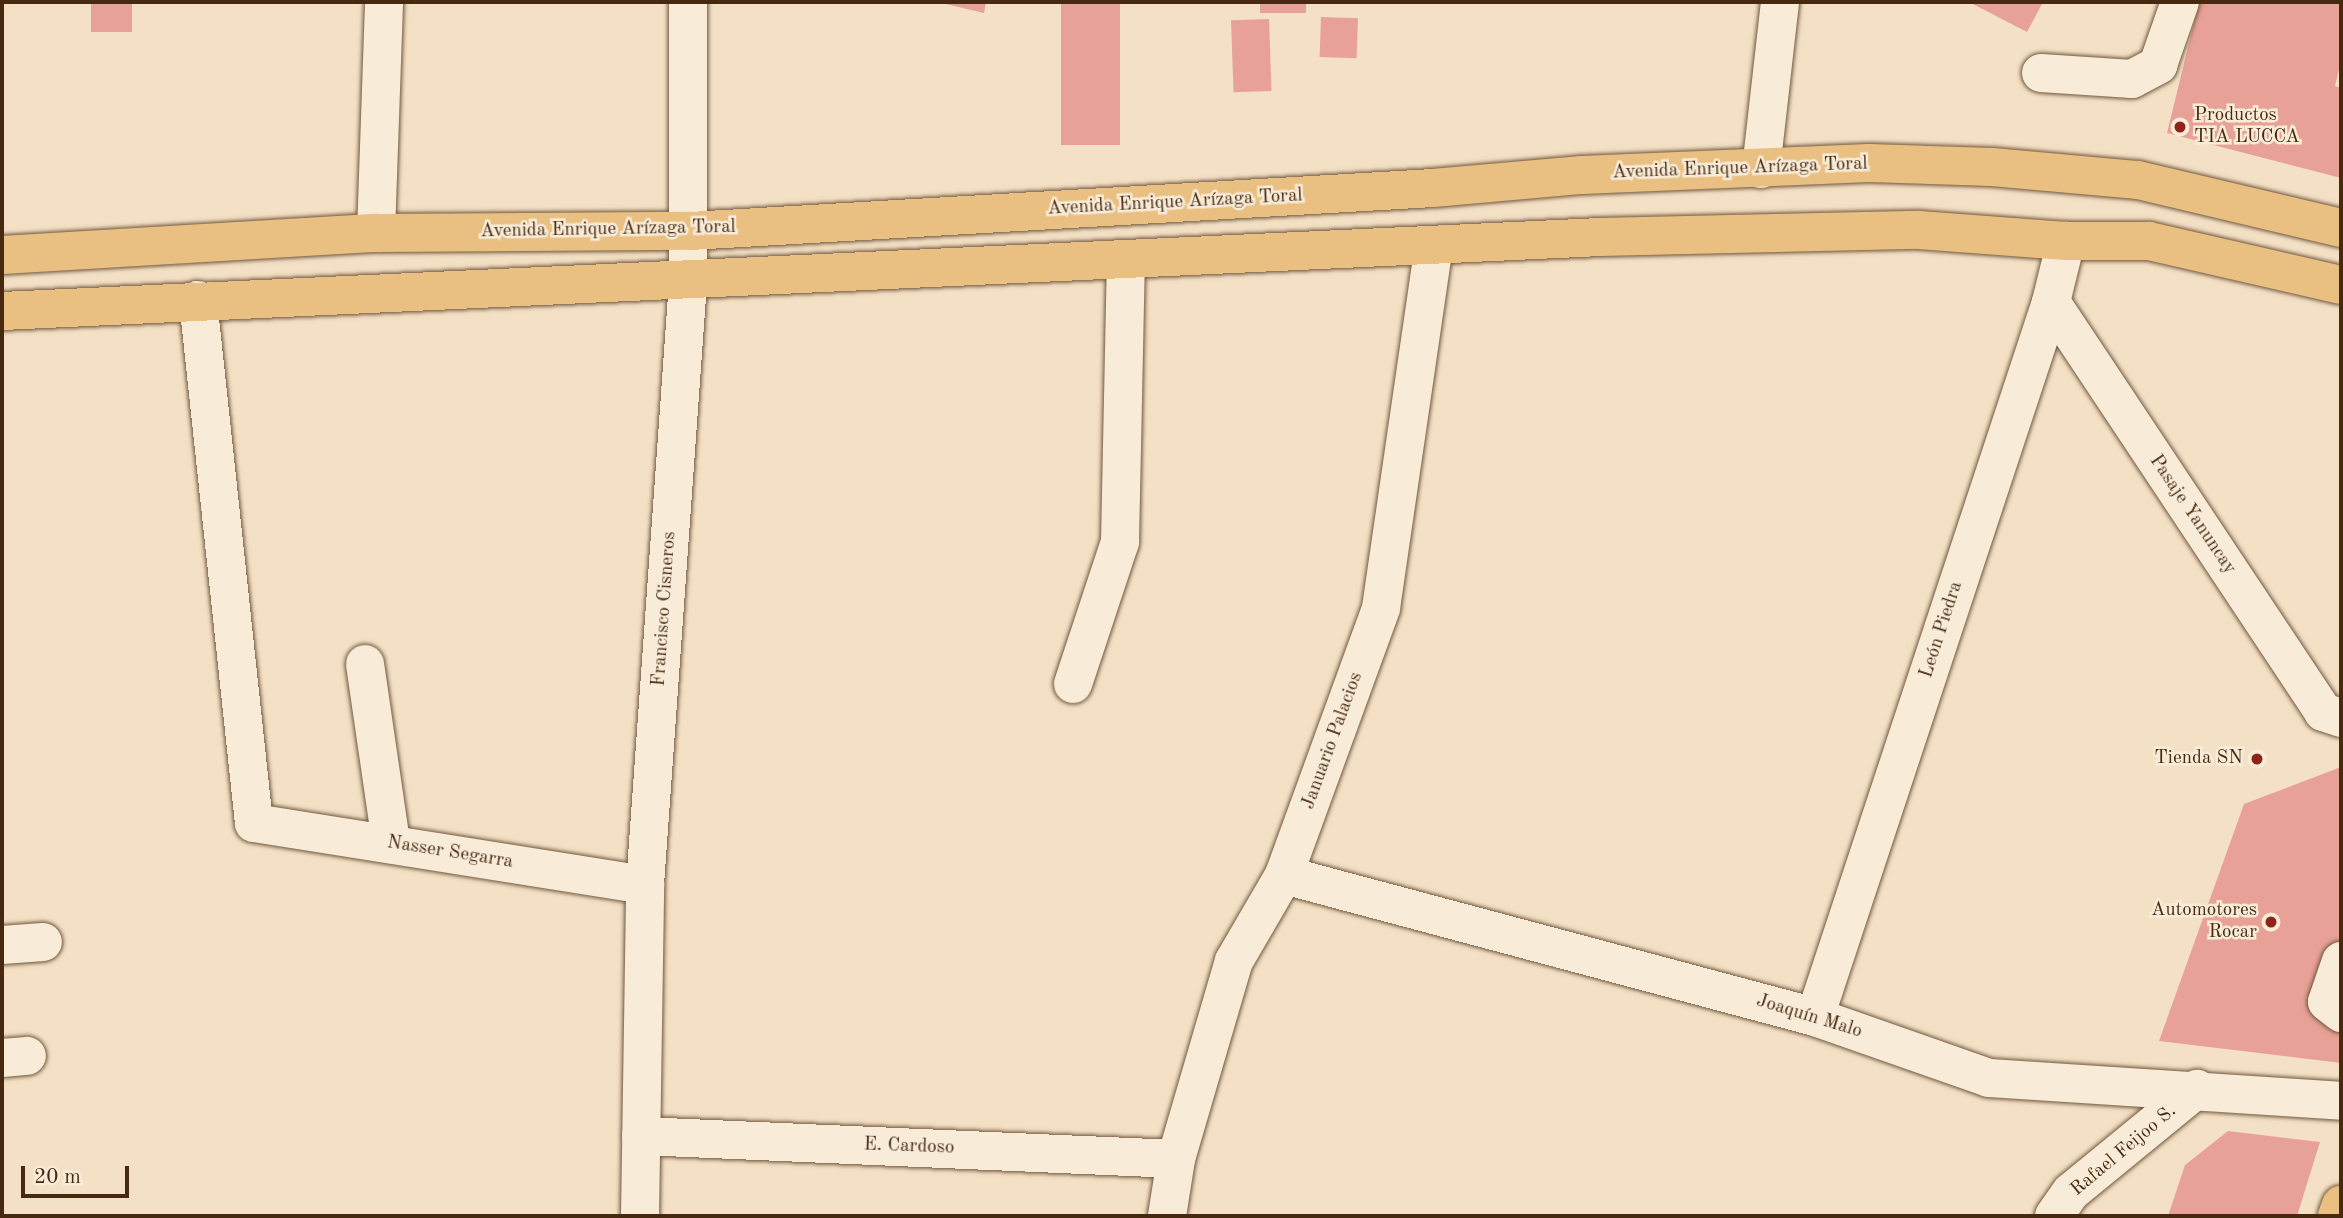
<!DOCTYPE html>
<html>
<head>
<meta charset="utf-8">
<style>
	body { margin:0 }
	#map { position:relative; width:2343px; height:1218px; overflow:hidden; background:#f4e1c5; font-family:"Old Standard TT",serif }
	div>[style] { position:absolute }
	.building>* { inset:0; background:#e8a196; transform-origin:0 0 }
	.roads { filter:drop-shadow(0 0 2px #72573d) drop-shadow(0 0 2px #72573d) }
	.minor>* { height:38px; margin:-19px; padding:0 19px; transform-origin:19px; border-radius:19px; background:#f8ecd9 }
	.major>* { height:38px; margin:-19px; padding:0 19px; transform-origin:19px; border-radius:19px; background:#eac082 }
	.dots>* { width:19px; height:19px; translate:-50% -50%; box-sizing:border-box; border:4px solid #f8ecd9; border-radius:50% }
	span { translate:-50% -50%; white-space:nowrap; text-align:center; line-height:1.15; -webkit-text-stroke:5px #f8ecd9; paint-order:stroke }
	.poi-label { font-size:19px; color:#472910 }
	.left { translate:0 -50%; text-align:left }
	.right { translate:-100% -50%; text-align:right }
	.street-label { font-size:19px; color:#472910 }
	.frame { position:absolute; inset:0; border:4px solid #472910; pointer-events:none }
	.scale { position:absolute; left:21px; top:1166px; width:108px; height:32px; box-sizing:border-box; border:4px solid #472910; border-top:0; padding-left:9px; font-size:21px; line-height:24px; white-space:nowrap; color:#472910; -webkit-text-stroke:5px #f8ecd9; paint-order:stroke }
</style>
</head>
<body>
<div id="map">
	<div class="building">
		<div style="left:91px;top:2px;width:41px;height:30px"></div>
		<div style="clip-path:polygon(937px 2px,986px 2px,984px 13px)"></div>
		<div style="left:1061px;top:2px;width:59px;height:143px"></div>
		<div style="left:1260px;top:2px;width:46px;height:11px"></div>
		<div style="clip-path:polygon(1969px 2px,2043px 2px,2027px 32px)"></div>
		<div style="clip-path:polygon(2199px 2px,2341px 2px,2341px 61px,2335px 86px,2341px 88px,2341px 178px,2167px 133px)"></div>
		<div style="left:1321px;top:17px;width:37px;height:40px;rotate:2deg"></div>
		<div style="left:1269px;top:19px;width:72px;height:38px;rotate:88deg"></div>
		<div style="clip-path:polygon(2341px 767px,2341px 1063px,2159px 1041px,2244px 804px)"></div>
		<div style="clip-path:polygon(2228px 1131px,2320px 1142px,2297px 1216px,2168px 1216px,2185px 1165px)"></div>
	</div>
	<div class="roads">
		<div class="minor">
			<div style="left:2041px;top:73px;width:91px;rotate:3.8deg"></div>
			<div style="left:2132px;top:79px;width:30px;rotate:-28deg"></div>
			<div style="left:2158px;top:65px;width:67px;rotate:-70.8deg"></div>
			<div style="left:1761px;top:169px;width:168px;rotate:-83.5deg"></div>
			<div style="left:376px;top:233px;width:231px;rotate:-88deg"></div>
			<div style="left:198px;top:300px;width:526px;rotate:83.89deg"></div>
			<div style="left:254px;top:823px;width:396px;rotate:9deg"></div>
			<div style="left:2051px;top:302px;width:492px;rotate:56.4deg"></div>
			<div style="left:2323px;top:712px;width:19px;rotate:18deg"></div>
			<div style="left:365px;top:664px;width:181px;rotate:81.7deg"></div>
			<div style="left:1073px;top:684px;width:150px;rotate:-71.7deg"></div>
			<div style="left:1120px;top:542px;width:281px;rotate:-88.8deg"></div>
			<div style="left:1284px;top:875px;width:550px;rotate:14.97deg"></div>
			<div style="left:1815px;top:1017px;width:184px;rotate:19.3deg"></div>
			<div style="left:1989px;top:1078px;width:353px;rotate:3.7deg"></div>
			<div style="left:2px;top:945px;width:41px;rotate:-4.2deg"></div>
			<div style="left:2341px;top:961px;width:43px;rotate:108.9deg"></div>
			<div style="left:2327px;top:1002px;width:18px;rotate:38deg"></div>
			<div style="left:1815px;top:1017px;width:753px;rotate:-71.73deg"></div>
			<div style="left:2051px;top:302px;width:63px;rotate:-76.2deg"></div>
			<div style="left:2px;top:1058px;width:25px;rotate:-5deg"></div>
			<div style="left:641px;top:1136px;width:535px;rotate:2.46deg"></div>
			<div style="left:640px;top:1216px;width:331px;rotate:-89.1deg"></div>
			<div style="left:645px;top:885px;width:605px;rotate:-85.92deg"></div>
			<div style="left:688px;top:282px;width:280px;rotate:-90deg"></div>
			<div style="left:1167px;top:1216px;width:58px;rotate:-81deg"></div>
			<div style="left:1176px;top:1159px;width:206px;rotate:-73.7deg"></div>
			<div style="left:1234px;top:961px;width:99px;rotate:-59.8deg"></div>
			<div style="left:1284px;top:875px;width:284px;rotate:-70deg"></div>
			<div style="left:1381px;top:608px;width:366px;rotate:-81.7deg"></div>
			<div style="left:2054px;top:1216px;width:29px;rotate:-55deg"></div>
			<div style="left:2071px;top:1192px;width:163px;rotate:-39.3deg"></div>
		</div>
		<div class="major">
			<div style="left:2px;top:255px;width:375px;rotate:-3.4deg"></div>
			<div style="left:376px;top:233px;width:314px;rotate:-0.4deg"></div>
			<div style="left:690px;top:231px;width:744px;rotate:-3.31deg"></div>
			<div style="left:1433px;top:188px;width:150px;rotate:-5deg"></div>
			<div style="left:1582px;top:175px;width:287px;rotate:-2.4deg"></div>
			<div style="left:1869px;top:163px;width:123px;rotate:1.9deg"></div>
			<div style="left:1992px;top:167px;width:147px;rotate:5.1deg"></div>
			<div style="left:2138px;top:180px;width:209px;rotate:13.3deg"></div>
			<div style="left:2px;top:311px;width:1599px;rotate:-2.65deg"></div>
			<div style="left:1599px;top:237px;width:320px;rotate:-1.3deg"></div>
			<div style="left:1919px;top:230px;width:147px;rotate:4.3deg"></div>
			<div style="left:2066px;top:241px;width:83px"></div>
			<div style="left:2149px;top:241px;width:197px;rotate:12.9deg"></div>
			<div style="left:2337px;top:1216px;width:12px;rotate:-70deg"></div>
		</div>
	</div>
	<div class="dots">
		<div style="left:2180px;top:127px;background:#8f2418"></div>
		<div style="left:2257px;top:759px;background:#8f2418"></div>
		<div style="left:2271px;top:922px;background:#8f2418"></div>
	</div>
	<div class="poi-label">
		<span class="left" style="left:2194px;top:127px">Productos<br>TIA LUCCA</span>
		<span class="right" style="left:2243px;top:759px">Tienda SN</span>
		<span class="right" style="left:2257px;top:922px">Automotores<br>Rocar</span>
	</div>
	<div class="street-label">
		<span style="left:1740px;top:169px;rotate:-2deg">Avenida Enrique Arízaga Toral</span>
		<span style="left:1175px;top:203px;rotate:-3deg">Avenida Enrique Arízaga Toral</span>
		<span style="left:608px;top:230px;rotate:-1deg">Avenida Enrique Arízaga Toral</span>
		<span style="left:2192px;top:515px;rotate:56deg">Pasaje Yanuncay</span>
		<span style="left:665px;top:609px;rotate:-86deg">Francisco Cisneros</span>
		<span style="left:1942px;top:630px;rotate:-72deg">León Piedra</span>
		<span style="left:1333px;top:741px;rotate:-70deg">Januario Palacios</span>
		<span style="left:450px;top:853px;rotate:9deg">Nasser Segarra</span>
		<span style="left:1809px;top:1017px;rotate:17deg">Joaquín Malo</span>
		<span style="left:909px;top:1147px;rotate:2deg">E. Cardoso</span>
		<span style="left:2124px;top:1151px;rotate:-40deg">Rafael Feijoo S.</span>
	</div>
	<div class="frame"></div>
	<div class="scale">20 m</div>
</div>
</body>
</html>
